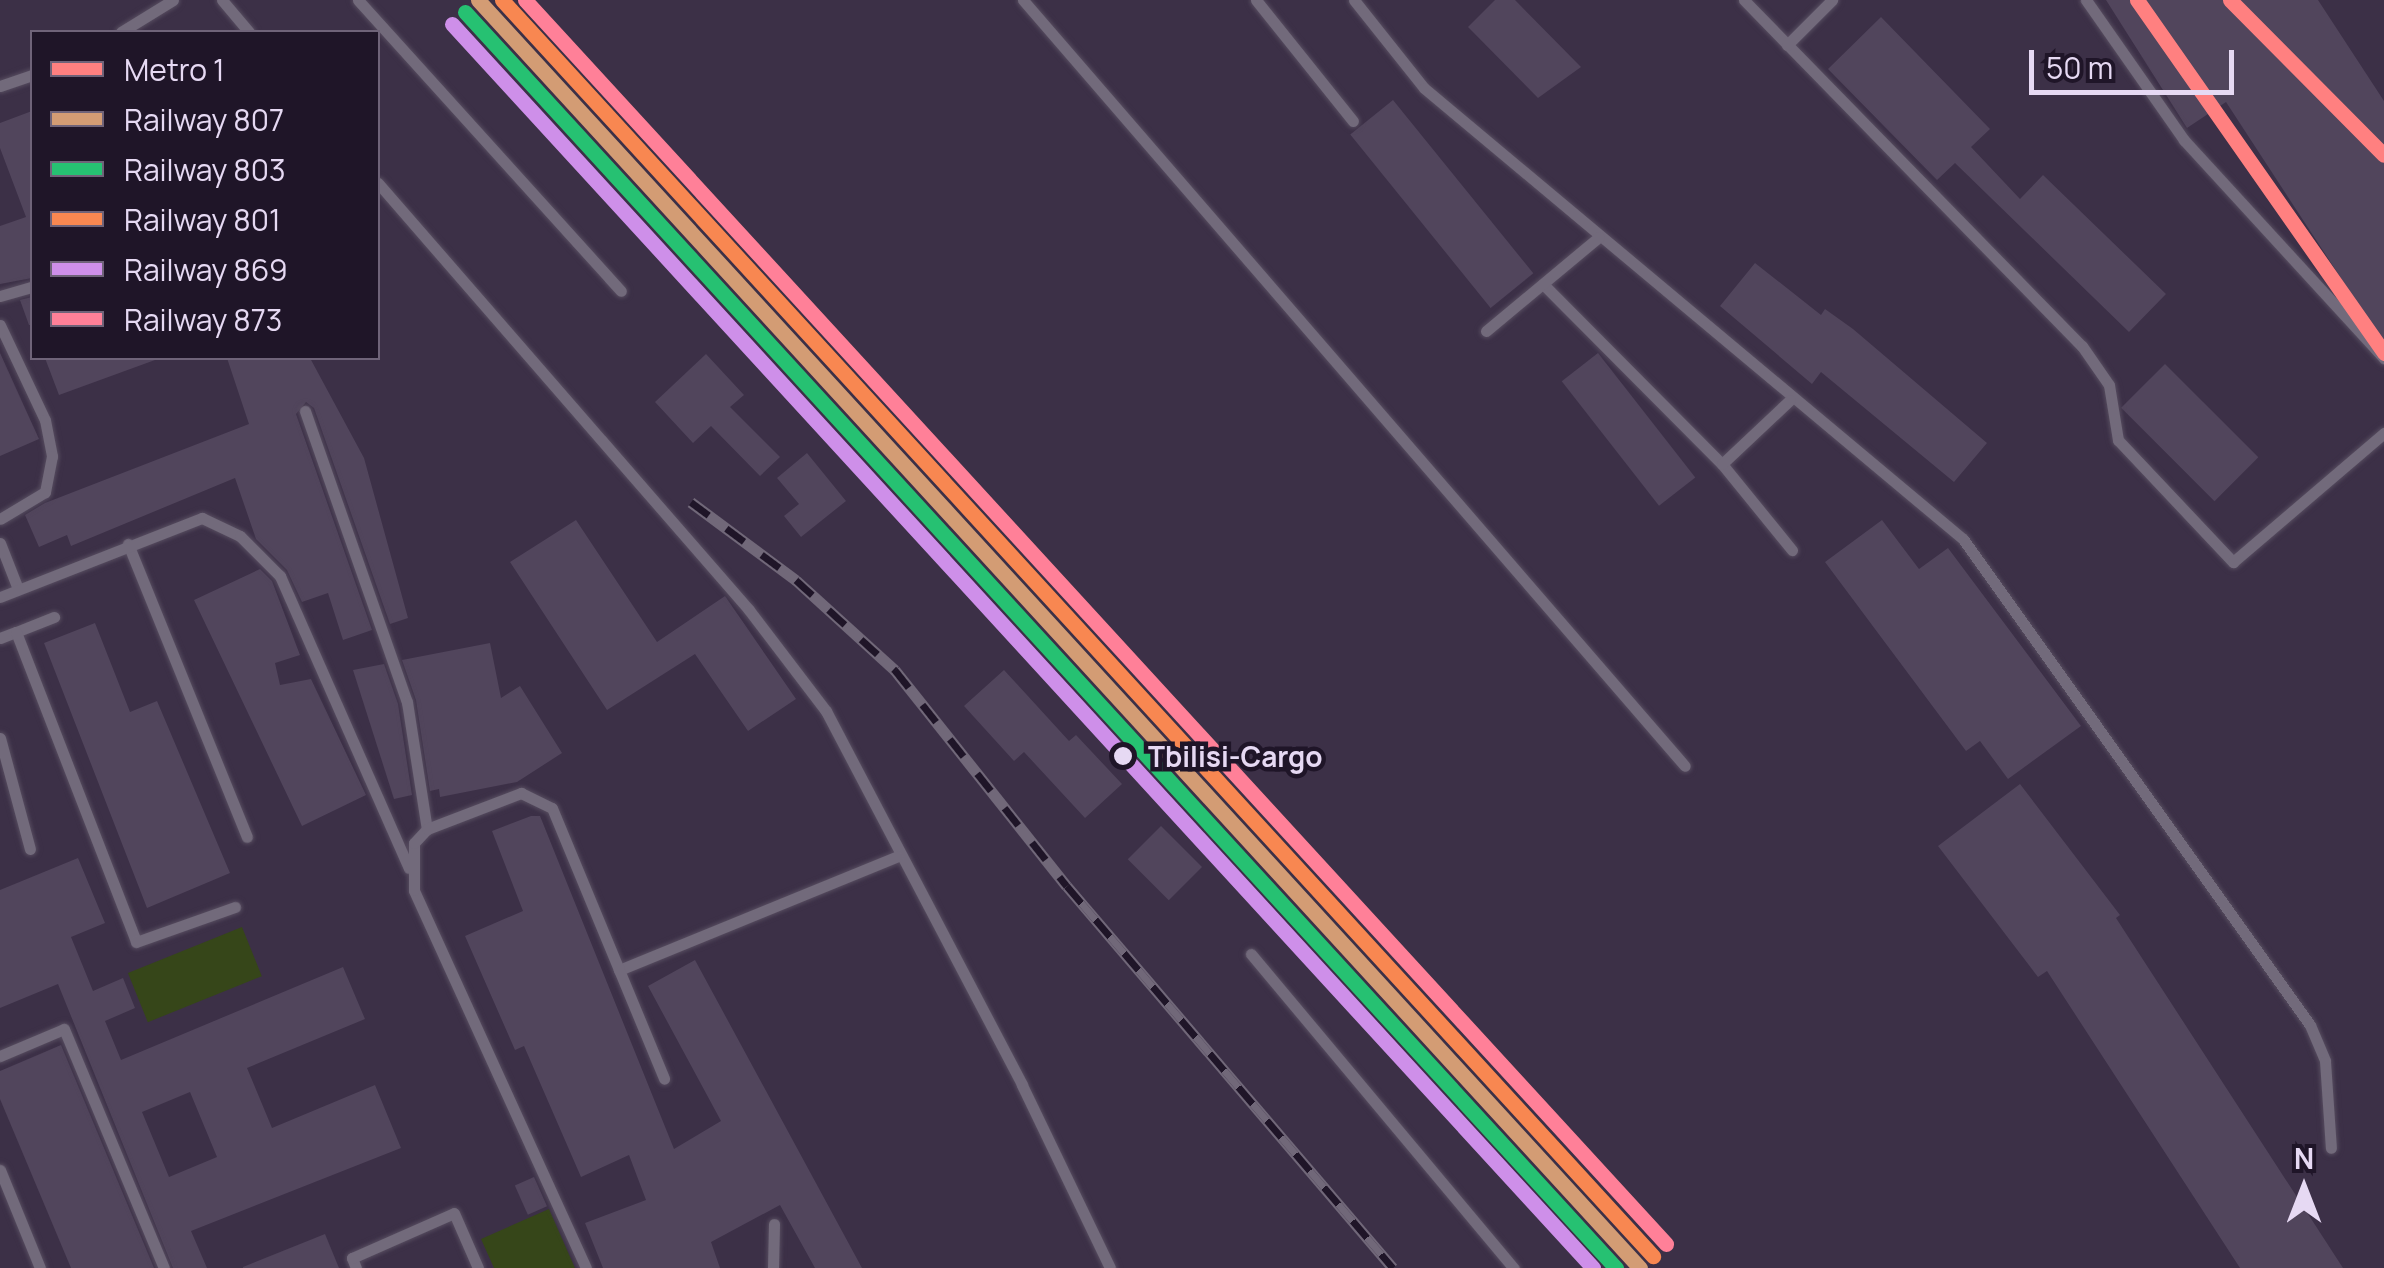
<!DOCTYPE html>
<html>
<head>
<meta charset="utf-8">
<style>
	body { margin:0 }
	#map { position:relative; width:2384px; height:1268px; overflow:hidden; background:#3c3047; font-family:Manrope,sans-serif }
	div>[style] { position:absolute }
	.green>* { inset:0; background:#364619; transform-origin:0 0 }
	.building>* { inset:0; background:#51455c; transform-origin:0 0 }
	.roads { filter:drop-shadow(0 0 2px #564c5f) drop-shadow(0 0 2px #564c5f) }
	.service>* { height:11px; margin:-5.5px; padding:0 5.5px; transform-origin:5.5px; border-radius:5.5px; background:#726a7b }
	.rail>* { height:11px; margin-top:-5.5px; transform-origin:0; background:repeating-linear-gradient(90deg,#1f1528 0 22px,#716879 0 44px); box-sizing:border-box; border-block:2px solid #716879 }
	.rail-1>* { height:15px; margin:-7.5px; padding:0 7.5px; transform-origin:7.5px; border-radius:7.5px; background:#d39c74 }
	.rail-2>* { height:15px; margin:-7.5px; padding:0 7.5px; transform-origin:7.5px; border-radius:7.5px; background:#26c172 }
	.rail-3>* { height:15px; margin:-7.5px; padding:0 7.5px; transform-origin:7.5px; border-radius:7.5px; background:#f88751 }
	.rail-4>* { height:15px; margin:-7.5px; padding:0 7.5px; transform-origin:7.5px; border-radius:7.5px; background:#ce8fe9 }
	.rail-5>* { height:15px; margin:-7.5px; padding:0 7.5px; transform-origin:7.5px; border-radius:7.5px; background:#ff8098 }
	.metro-1>* { height:15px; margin:-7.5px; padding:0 7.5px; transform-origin:7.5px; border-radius:7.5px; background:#ff8080 }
	.dots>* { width:28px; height:28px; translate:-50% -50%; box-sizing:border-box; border:5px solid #1f1528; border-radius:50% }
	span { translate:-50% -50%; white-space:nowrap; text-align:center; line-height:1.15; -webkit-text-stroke:9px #1f1528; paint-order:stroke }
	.stop-label { font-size:28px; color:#e6d9f3; font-weight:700 }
	.left { translate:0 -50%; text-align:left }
	.legend { position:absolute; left:30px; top:30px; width:350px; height:330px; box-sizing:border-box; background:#1f1528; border:2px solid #6f6379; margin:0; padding:12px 18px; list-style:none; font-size:30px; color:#e6d9f3 }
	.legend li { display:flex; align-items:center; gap:20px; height:50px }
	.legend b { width:50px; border:2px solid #6f6379 }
	.north { position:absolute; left:2254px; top:1138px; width:100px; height:100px; -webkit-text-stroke:8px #1f1528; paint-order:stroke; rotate:0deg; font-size:28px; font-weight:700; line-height:40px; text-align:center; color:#e6d9f3 }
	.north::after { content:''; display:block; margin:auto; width:35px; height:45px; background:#e6d9f3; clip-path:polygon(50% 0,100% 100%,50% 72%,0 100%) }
	.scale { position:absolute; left:2029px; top:50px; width:205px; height:45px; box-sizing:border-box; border:5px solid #e6d9f3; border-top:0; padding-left:12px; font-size:30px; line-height:35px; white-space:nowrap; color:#e6d9f3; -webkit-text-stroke:8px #1f1528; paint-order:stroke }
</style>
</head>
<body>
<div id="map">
	<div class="green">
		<div style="left:242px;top:927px;width:53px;height:123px;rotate:68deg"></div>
		<div style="clip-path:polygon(549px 1209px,575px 1268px,494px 1268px,481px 1239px)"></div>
	</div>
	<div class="building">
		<div style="clip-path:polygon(1495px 0,1515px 0,1581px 67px,1538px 98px,1468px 27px)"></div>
		<div style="clip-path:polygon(2106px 0,2318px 0,2384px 101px,2384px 344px,2226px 102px,2187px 128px)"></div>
		<div style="clip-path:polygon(1881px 17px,1990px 129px,1971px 147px,2020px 199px,2043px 175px,2166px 294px,2129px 332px,1955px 163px,1937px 180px,1828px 69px)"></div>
		<div style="left:1393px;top:100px;width:223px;height:55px;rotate:51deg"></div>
		<div style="clip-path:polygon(32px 111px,32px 278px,0 284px,0 226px,26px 217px,0 148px,0 123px)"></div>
		<div style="clip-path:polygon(1755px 263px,1821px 315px,1825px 309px,1853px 329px,1987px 443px,1954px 482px,1821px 372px,1812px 384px,1720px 306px)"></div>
		<div style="clip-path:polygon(32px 297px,32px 325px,29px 325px,20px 300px)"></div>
		<div style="clip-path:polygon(0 353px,39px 439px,0 456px)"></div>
		<div style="left:1598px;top:353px;width:158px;height:46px;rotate:52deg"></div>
		<div style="clip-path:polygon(706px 354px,744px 395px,730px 407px,780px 457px,760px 476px,711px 426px,693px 443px,655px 402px)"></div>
		<div style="clip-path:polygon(45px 358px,155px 358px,155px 360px,59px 395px)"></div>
		<div style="clip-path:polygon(227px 358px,310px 358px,364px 458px,408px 618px,390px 624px,314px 408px,306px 402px,296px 414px,372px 630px,343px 640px,328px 593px,302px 602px,287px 570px,256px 539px,235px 478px,71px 546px,67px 535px,39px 547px,25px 515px,45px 503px,249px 424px)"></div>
		<div style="left:2165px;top:364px;width:132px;height:62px;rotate:45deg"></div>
		<div style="clip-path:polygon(807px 453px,846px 501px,801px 537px,784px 516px,799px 504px,777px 478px)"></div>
		<div style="clip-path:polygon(576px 520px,657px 642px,725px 596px,796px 699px,748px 731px,695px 654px,607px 710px,510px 562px)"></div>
		<div style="clip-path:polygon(1882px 520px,1919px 569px,1948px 548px,2081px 726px,2008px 779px,1980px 741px,1966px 751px,1825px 562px)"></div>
		<div style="clip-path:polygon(260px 569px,272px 581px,300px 655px,275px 663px,280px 685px,311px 679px,366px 795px,302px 826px,194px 600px)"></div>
		<div style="clip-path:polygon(95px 623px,130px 712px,157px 701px,230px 873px,147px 908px,44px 643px)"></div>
		<div style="clip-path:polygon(490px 643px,501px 698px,520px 686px,562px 753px,517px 782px,440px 797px,439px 789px,430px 791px,416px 700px,402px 660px)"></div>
		<div style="clip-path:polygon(384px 664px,398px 704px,412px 795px,394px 799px,353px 670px)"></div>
		<div style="clip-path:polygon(1004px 670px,1069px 741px,1076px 735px,1122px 784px,1085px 818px,1024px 752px,1014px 761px,964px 706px)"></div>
		<div style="clip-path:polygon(2020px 784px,2120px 915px,2116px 918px,2343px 1268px,2240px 1268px,2047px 971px,2038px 977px,1938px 846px)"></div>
		<div style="clip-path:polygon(531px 816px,540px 816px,674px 1149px,721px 1121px,648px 986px,695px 960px,862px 1268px,815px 1268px,780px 1205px,711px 1242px,720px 1268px,603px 1268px,585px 1223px,646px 1200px,629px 1155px,581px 1177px,524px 1046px,515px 1050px,465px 936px,523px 911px,492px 831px)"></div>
		<div style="left:1161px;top:826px;width:58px;height:47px;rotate:45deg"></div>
		<div style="clip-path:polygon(evenodd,78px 858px,105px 923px,71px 937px,93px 991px,123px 978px,135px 1008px,105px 1021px,121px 1060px,343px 967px,365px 1019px,247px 1068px,272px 1128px,375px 1085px,401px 1148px,191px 1231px,207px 1268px,173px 1268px,58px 984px,0 1008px,0 890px,78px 858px,190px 1092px,217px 1157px,169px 1177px,142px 1112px,190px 1092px)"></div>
		<div style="clip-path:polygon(61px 1045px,154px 1268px,71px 1268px,0 1099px,0 1071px)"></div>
		<div style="left:534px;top:1177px;width:32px;height:21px;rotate:66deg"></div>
		<div style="clip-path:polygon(325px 1234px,339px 1268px,243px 1268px,243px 1267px)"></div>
	</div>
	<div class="roads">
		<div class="service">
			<div style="left:222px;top:0;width:42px;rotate:49.8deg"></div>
			<div style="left:358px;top:0;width:392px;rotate:47.9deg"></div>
			<div style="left:1023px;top:0;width:1012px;rotate:49.17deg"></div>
			<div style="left:1256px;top:0;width:155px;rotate:51.3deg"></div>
			<div style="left:1354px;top:0;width:112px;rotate:51.5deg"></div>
			<div style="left:1424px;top:88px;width:703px;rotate:39.92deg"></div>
			<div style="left:1963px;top:539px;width:597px;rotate:54.47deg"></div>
			<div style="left:2310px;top:1025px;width:39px;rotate:67deg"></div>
			<div style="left:2325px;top:1061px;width:87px;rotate:86.1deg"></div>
			<div style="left:1744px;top:0;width:484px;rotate:45.7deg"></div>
			<div style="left:2082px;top:346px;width:47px;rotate:55.3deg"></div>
			<div style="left:2109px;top:385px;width:56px;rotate:80.7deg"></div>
			<div style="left:2118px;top:440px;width:168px;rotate:46.7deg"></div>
			<div style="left:2233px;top:562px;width:199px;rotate:-40.5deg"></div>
			<div style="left:2086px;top:0;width:171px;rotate:55deg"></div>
			<div style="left:2184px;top:140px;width:296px;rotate:47.5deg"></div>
			<div style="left:121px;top:32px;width:61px;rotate:-31.6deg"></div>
			<div style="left:1787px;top:45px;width:64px;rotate:-45deg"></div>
			<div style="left:0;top:86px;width:34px;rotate:-19deg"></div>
			<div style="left:378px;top:183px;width:566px;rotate:49.01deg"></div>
			<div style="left:749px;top:610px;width:127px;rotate:52.7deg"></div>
			<div style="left:826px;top:711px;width:422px;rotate:62.3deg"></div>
			<div style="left:1022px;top:1085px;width:203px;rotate:64.3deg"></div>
			<div style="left:1543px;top:284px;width:254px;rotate:45.2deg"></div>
			<div style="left:1722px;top:464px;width:111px;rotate:50.9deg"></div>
			<div style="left:0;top:296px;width:33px;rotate:-16deg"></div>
			<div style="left:0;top:325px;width:105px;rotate:64.7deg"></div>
			<div style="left:45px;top:420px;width:37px;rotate:79deg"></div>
			<div style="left:52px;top:456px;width:37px;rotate:101deg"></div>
			<div style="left:45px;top:492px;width:52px;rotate:149deg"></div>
			<div style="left:1486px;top:331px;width:147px;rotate:-39.8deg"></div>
			<div style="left:305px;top:411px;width:308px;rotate:70.7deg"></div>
			<div style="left:407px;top:702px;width:129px;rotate:81.1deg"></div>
			<div style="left:1722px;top:464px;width:93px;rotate:-43.3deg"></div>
			<div style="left:0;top:543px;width:49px;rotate:68.6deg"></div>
			<div style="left:128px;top:544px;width:316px;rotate:67.9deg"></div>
			<div style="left:0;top:597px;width:217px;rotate:-21.4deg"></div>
			<div style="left:202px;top:518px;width:42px;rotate:25.3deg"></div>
			<div style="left:240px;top:536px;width:57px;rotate:45deg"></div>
			<div style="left:280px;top:576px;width:319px;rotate:66.2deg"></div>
			<div style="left:16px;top:632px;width:41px;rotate:-21.5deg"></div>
			<div style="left:0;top:638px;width:17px;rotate:-21deg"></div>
			<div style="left:16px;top:632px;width:332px;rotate:68.8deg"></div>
			<div style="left:136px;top:942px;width:105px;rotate:-19.5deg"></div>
			<div style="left:0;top:738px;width:115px;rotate:74.9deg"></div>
			<div style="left:1251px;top:954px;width:410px;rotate:50.1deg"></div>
			<div style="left:619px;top:970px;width:301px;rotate:-22.2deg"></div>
			<div style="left:0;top:1056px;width:69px;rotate:-22.9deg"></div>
			<div style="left:64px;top:1029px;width:259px;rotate:67.3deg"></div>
			<div style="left:0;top:1170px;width:106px;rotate:67.8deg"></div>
			<div style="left:356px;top:1268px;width:11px;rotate:-112deg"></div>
			<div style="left:352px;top:1258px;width:111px;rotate:-23.8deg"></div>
			<div style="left:454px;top:1213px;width:60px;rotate:66.4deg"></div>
			<div style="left:586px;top:1268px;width:415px;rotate:-114.5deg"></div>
			<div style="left:414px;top:890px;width:47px;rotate:-90deg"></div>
			<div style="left:414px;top:843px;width:19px;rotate:-47deg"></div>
			<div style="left:427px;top:829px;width:101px;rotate:-21deg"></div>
			<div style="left:521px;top:793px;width:34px;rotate:26deg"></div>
			<div style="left:552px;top:808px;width:293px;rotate:67.5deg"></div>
			<div style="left:773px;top:1268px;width:44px;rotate:-88.7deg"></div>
		</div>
	</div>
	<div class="rail">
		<div style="left:691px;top:502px;width:131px;rotate:36.6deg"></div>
		<div style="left:796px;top:580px;width:134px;rotate:42.3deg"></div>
		<div style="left:895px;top:670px;width:276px;rotate:51.5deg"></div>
		<div style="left:1067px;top:886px;width:502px;rotate:49.52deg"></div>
	</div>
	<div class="rail-1">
		<div style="left:478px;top:0;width:1720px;rotate:47.5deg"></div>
	</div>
	<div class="rail-2">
		<div style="left:465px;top:12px;width:1704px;rotate:47.5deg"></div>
	</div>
	<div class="rail-3">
		<div style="left:502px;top:0;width:1704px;rotate:47.5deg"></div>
	</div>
	<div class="rail-4">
		<div style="left:452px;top:24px;width:1688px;rotate:47.47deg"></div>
	</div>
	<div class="rail-5">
		<div style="left:525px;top:0;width:1688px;rotate:47.47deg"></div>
	</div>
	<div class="metro-1">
		<div style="left:2137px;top:0;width:431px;rotate:55deg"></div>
		<div style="left:2230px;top:0;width:218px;rotate:45.2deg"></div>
	</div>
	<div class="dots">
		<div style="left:1123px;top:756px;background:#e6d9f3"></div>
	</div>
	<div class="stop-label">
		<span class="left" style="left:1148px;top:756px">Tbilisi-Cargo</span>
	</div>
	<ul class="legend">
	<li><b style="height:12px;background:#ff8080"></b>Metro 1</li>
	<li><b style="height:12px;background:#d39c74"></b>Railway 807</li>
	<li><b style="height:12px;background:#26c172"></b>Railway 803</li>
	<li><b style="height:12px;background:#f88751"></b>Railway 801</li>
	<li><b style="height:12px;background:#ce8fe9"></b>Railway 869</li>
	<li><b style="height:12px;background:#ff8098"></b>Railway 873</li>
	</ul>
	<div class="north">N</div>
	<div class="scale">50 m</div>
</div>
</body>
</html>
